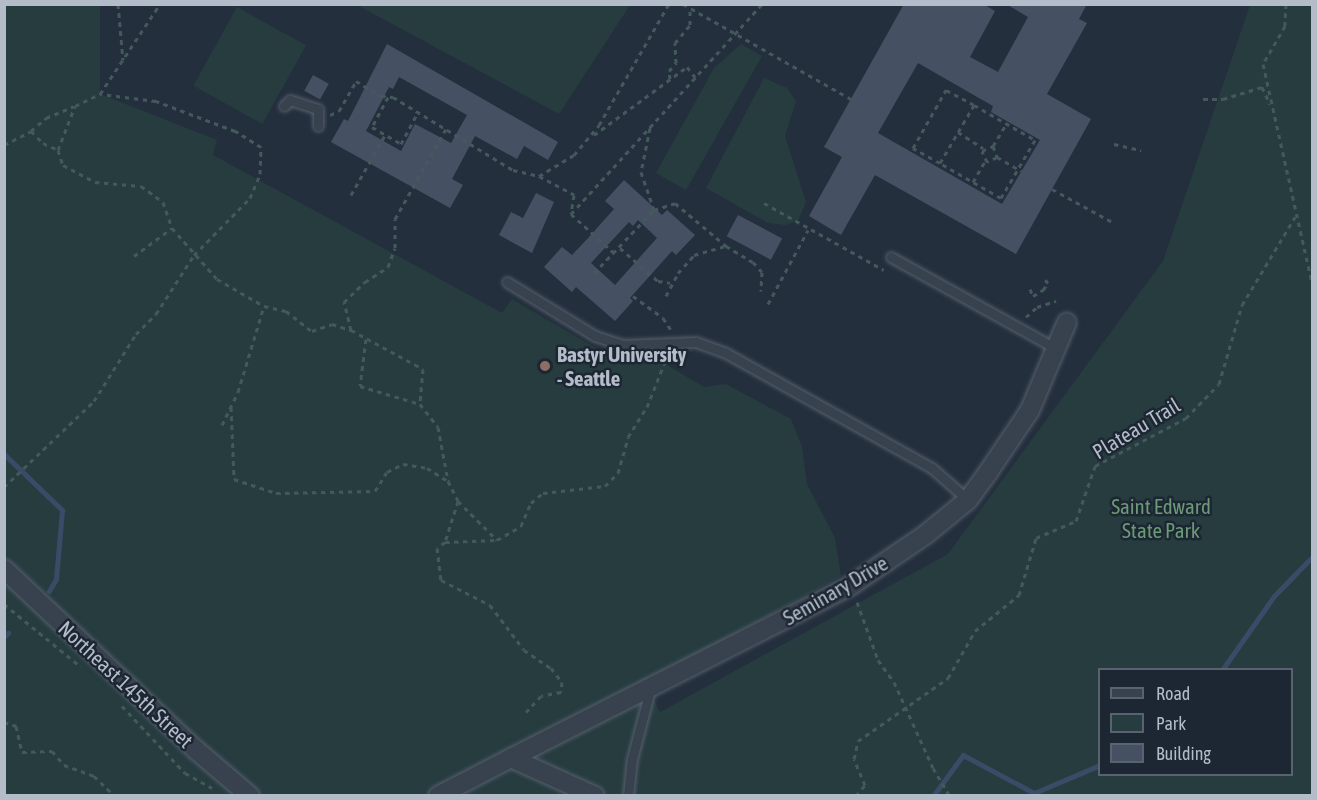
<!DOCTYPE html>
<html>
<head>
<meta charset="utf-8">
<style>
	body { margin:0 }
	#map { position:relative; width:1317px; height:800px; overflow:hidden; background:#242f3e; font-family:"Asap Condensed",sans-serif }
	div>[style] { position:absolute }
	.green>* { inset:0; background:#263c3f; transform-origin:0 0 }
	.stream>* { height:5px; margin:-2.5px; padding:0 2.5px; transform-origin:2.5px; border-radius:2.5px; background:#394c67 }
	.building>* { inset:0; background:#455162; transform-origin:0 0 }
	.path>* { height:3px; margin-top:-1.5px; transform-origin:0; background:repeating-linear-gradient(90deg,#44595c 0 4.5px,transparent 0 9px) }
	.roads { filter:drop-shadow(0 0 2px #565f6c) drop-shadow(0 0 2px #565f6c) }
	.lane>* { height:9px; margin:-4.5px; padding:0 4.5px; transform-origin:4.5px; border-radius:4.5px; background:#38414e }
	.street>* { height:18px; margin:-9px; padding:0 9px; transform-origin:9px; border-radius:9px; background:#38414e }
	.dots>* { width:16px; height:16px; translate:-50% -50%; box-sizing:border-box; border:3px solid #1d2633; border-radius:50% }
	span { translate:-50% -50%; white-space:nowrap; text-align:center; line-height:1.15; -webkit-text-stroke:5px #1d2633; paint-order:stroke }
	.poi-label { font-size:21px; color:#b4bcc9; font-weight:700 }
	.left { translate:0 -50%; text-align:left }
	.street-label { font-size:21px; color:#b4bcc9 }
	.park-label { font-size:21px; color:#6b9a76 }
	.frame { position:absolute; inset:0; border:6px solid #b4bcc9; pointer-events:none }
	.legend { position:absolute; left:1098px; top:668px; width:195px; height:108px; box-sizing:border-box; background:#1d2633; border:2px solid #59626f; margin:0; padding:8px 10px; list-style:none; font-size:18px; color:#b4bcc9 }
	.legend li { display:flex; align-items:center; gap:12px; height:30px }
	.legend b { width:30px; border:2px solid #59626f }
</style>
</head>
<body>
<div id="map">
	<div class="green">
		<div style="clip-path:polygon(evenodd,5px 5px,100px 5px,100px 94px,217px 140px,213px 155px,502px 313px,512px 299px,611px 357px,657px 359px,704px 387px,726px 384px,791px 419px,802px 447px,807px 484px,835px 538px,841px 576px,645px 683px,660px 712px,948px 554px,1163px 261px,1250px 5px,1312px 5px,1312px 795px,5px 796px,5px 5px,1100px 670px,1292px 670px,1292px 774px,1100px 774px,1100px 670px)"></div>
		<div style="clip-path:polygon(357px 5px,630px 5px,559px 114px)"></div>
		<div style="left:237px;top:7px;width:79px;height:90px;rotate:29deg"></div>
		<div style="clip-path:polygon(741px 44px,762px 56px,686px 190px,656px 173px,714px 68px)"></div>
		<div style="clip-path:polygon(764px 78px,787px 88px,796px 101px,785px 136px,806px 202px,798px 221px,785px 225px,768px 223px,706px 188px)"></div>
	</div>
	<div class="stream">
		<div style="left:4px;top:454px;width:81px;rotate:44deg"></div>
		<div style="left:62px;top:510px;width:69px;rotate:95deg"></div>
		<div style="left:56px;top:579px;width:14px;rotate:120deg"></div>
		<div style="left:4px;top:637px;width:6px;rotate:-45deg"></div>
		<div style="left:1222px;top:670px;width:90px;rotate:-54.9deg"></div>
		<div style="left:1274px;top:596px;width:54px;rotate:-45.7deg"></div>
		<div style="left:933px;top:796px;width:51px;rotate:-53.8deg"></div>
		<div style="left:963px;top:755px;width:81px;rotate:28.2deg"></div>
		<div style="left:1034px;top:793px;width:72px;rotate:-23deg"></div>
	</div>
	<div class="building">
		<div style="clip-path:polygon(evenodd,904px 4px,983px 4px,995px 11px,970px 57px,998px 72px,1028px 17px,1006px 4px,1087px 4px,1079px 19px,1087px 23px,1047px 94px,1091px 119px,1016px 254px,875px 175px,841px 235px,809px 216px,842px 157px,824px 147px,904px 4px,918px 63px,993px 106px,991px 112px,1040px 140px,1002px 204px,878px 133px,918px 63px)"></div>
		<div style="clip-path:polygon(evenodd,387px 44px,558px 142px,548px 160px,524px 146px,517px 159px,475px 136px,452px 179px,463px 185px,450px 208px,331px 142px,344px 119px,348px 121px,387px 44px,399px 77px,467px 115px,451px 143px,415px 124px,401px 151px,366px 131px,389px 87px,393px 89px,399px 77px)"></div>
		<div style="left:313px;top:75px;width:18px;height:18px;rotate:29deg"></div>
		<div style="clip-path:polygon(evenodd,624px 180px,662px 215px,667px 210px,695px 235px,676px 255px,672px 251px,630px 298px,633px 301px,615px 321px,576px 287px,572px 292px,544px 267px,562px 247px,572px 255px,590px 236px,614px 209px,605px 201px,624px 180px,638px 220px,657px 238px,615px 285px,591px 263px,629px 222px,633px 226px,638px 220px)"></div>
		<div style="clip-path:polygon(536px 193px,554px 202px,532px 253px,499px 235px,511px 212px,523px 218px)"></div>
		<div style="left:738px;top:215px;width:50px;height:24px;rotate:28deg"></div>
	</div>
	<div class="path">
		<div style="left:118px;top:4px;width:56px;rotate:84.9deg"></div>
		<div style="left:683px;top:4px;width:193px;rotate:29.5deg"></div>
		<div style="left:1286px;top:4px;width:22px;rotate:93deg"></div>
		<div style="left:1285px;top:26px;width:44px;rotate:120.1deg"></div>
		<div style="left:1263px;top:64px;width:224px;rotate:77.4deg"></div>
		<div style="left:670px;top:79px;width:8px;rotate:-97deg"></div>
		<div style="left:669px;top:71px;width:11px;rotate:-49deg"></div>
		<div style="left:676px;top:63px;width:20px;rotate:-93deg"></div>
		<div style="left:675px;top:43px;width:23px;rotate:-50deg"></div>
		<div style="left:690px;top:25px;width:16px;rotate:-90deg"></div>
		<div style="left:388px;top:97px;width:34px;rotate:118deg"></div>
		<div style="left:372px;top:127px;width:34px;rotate:30deg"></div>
		<div style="left:401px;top:144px;width:36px;rotate:-62deg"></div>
		<div style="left:1203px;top:99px;width:20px"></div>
		<div style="left:1223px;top:99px;width:41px;rotate:-17.1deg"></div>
		<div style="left:1262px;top:87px;width:19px;rotate:65deg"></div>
		<div style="left:974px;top:105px;width:70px;rotate:29.8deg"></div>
		<div style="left:1035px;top:140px;width:67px;rotate:120.4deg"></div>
		<div style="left:1001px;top:198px;width:70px;rotate:-150.2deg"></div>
		<div style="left:940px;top:163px;width:67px;rotate:-59.6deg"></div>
		<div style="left:330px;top:115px;width:10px;rotate:-24deg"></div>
		<div style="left:339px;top:111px;width:34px;rotate:-60deg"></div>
		<div style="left:356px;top:81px;width:29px;rotate:31deg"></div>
		<div style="left:381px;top:96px;width:12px;rotate:5deg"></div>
		<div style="left:393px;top:97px;width:140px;rotate:31.3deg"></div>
		<div style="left:513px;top:170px;width:27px;rotate:13deg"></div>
		<div style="left:539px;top:176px;width:41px;rotate:-31deg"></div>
		<div style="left:574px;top:155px;width:39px;rotate:-50deg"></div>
		<div style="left:599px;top:125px;width:140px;rotate:-60deg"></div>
		<div style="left:650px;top:128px;width:45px;rotate:101.6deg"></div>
		<div style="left:641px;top:172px;width:40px;rotate:71.1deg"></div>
		<div style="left:31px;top:131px;width:20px;rotate:-41deg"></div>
		<div style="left:46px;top:118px;width:30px;rotate:-23deg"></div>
		<div style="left:958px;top:132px;width:30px;rotate:33deg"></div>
		<div style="left:594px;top:135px;width:115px;rotate:-36.2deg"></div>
		<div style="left:687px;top:67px;width:13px;rotate:51deg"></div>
		<div style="left:1114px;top:144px;width:28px;rotate:13deg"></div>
		<div style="left:4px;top:145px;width:30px;rotate:-27deg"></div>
		<div style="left:31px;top:131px;width:17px;rotate:45deg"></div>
		<div style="left:43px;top:143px;width:17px;rotate:25deg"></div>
		<div style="left:58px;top:150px;width:47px;rotate:-68.9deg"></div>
		<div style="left:75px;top:106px;width:28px;rotate:-26deg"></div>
		<div style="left:100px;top:94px;width:108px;rotate:-56.3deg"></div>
		<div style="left:993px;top:146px;width:12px;rotate:70deg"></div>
		<div style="left:997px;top:157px;width:11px;rotate:153deg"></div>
		<div style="left:987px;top:162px;width:12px;rotate:-114deg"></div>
		<div style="left:982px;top:151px;width:12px;rotate:-24deg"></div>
		<div style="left:993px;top:146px;width:26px;rotate:-59deg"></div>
		<div style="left:58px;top:150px;width:16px;rotate:72deg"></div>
		<div style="left:63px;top:165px;width:36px;rotate:28deg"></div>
		<div style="left:95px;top:182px;width:46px;rotate:5deg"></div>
		<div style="left:141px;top:186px;width:27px;rotate:36deg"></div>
		<div style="left:163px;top:202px;width:28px;rotate:71deg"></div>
		<div style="left:172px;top:228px;width:68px;rotate:48.6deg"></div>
		<div style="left:217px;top:279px;width:54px;rotate:29.9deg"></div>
		<div style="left:264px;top:306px;width:23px;rotate:13deg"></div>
		<div style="left:286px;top:311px;width:33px;rotate:38deg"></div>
		<div style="left:312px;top:331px;width:21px;rotate:-19deg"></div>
		<div style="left:332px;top:324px;width:20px;rotate:18deg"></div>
		<div style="left:351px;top:330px;width:82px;rotate:28.4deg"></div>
		<div style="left:423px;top:369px;width:35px;rotate:95deg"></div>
		<div style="left:420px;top:404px;width:29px;rotate:52deg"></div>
		<div style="left:438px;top:427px;width:55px;rotate:79.5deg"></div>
		<div style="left:448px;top:481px;width:22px;rotate:63deg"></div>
		<div style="left:458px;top:501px;width:43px;rotate:107.6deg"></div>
		<div style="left:445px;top:542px;width:52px;rotate:-2.2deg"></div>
		<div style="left:497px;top:540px;width:28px;rotate:-30deg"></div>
		<div style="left:521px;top:526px;width:25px;rotate:-67deg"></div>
		<div style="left:531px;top:503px;width:16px;rotate:-40deg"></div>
		<div style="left:543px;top:493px;width:62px;rotate:-6.4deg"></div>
		<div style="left:605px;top:486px;width:18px;rotate:-45deg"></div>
		<div style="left:618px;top:473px;width:37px;rotate:-74deg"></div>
		<div style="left:628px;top:437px;width:36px;rotate:-58deg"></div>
		<div style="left:647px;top:407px;width:57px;rotate:-68.4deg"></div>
		<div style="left:997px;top:157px;width:28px;rotate:30deg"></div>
		<div style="left:940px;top:163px;width:31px;rotate:-151deg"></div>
		<div style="left:913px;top:148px;width:67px;rotate:-60.4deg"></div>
		<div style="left:946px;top:90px;width:32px;rotate:28deg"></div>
		<div style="left:539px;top:176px;width:40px;rotate:28deg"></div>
		<div style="left:574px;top:195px;width:19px;rotate:99deg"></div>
		<div style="left:571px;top:214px;width:58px;rotate:42.2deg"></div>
		<div style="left:973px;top:182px;width:24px;rotate:-60deg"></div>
		<div style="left:1052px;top:189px;width:71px;rotate:28.7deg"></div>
		<div style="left:351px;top:195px;width:69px;rotate:-60.5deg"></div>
		<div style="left:764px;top:203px;width:137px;rotate:29.2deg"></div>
		<div style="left:571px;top:214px;width:284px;rotate:-47.7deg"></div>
		<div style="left:620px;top:248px;width:50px;rotate:41deg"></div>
		<div style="left:658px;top:281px;width:12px;rotate:9deg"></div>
		<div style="left:134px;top:256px;width:47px;rotate:-36.4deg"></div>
		<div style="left:594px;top:273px;width:87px;rotate:-46.4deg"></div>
		<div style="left:654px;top:210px;width:22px;rotate:-18deg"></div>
		<div style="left:675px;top:203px;width:67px;rotate:40.1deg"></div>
		<div style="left:726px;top:246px;width:31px;rotate:31deg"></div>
		<div style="left:753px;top:262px;width:13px;rotate:48deg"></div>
		<div style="left:762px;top:272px;width:19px;rotate:93deg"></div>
		<div style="left:1030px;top:289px;width:8px;rotate:67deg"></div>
		<div style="left:1033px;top:296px;width:12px;rotate:-31deg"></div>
		<div style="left:1043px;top:290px;width:9px;rotate:-54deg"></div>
		<div style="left:1048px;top:283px;width:8px;rotate:-130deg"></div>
		<div style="left:633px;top:296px;width:37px;rotate:36deg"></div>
		<div style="left:663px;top:318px;width:14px;rotate:56deg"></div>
		<div style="left:666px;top:296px;width:26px;rotate:-62deg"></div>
		<div style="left:678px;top:273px;width:24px;rotate:-48deg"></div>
		<div style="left:694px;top:255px;width:33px;rotate:-16deg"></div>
		<div style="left:768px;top:304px;width:84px;rotate:-61.6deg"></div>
		<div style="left:1026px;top:317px;width:15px;rotate:-42deg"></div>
		<div style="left:1037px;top:307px;width:20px;rotate:-18deg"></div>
		<div style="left:351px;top:330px;width:29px;rotate:-104deg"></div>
		<div style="left:344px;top:302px;width:29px;rotate:-44deg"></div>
		<div style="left:365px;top:282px;width:27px;rotate:-33deg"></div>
		<div style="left:388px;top:267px;width:20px;rotate:-70deg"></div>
		<div style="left:395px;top:248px;width:29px;rotate:-90deg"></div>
		<div style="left:395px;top:219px;width:103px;rotate:-60.5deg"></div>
		<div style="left:366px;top:339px;width:47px;rotate:97.3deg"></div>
		<div style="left:360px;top:386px;width:63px;rotate:16.7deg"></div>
		<div style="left:231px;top:407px;width:72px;rotate:87.6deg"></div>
		<div style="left:234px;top:479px;width:44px;rotate:18.4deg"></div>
		<div style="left:276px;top:493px;width:99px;rotate:-1.2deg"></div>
		<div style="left:375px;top:491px;width:22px;rotate:-58deg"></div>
		<div style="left:387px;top:472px;width:18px;rotate:-27deg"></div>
		<div style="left:403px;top:464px;width:24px;rotate:9deg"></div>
		<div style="left:427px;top:468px;width:25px;rotate:32deg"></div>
		<div style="left:222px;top:425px;width:37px;rotate:-64deg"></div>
		<div style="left:238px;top:392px;width:90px;rotate:-73.2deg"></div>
		<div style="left:4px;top:487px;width:124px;rotate:-43.7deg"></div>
		<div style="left:94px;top:401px;width:79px;rotate:-57.9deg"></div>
		<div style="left:136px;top:334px;width:28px;rotate:-45deg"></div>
		<div style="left:156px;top:314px;width:70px;rotate:-57.2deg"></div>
		<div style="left:194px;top:255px;width:80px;rotate:-45.5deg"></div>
		<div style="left:250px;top:198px;width:26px;rotate:-67deg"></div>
		<div style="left:260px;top:174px;width:27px;rotate:-88deg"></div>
		<div style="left:261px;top:147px;width:31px;rotate:-148deg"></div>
		<div style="left:235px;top:131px;width:85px;rotate:-159.2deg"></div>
		<div style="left:156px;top:101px;width:56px;rotate:-172.9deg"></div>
		<div style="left:458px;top:501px;width:55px;rotate:45deg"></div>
		<div style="left:445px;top:542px;width:10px;rotate:143deg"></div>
		<div style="left:437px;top:548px;width:32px;rotate:83deg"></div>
		<div style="left:441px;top:580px;width:55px;rotate:27deg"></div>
		<div style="left:490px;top:605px;width:56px;rotate:52.9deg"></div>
		<div style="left:524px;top:650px;width:32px;rotate:34deg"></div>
		<div style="left:551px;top:668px;width:18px;rotate:52deg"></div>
		<div style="left:562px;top:682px;width:10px;rotate:96deg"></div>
		<div style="left:561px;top:692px;width:20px;rotate:169deg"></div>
		<div style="left:541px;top:696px;width:22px;rotate:133deg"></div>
		<div style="left:857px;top:602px;width:62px;rotate:70.1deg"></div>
		<div style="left:878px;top:660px;width:27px;rotate:54deg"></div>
		<div style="left:894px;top:682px;width:94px;rotate:65.6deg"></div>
		<div style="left:933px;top:768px;width:33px;rotate:59deg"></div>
		<div style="left:4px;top:604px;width:99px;rotate:39.3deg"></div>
		<div style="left:122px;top:706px;width:92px;rotate:46.8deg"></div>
		<div style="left:185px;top:773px;width:31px;rotate:29deg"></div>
		<div style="left:4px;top:722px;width:13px;rotate:18deg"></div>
		<div style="left:16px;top:726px;width:27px;rotate:77deg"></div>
		<div style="left:22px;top:752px;width:30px;rotate:-2deg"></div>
		<div style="left:52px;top:751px;width:18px;rotate:49deg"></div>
		<div style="left:64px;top:765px;width:32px;rotate:20deg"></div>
		<div style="left:94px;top:776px;width:29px;rotate:44deg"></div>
		<div style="left:856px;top:796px;width:14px;rotate:-51deg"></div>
		<div style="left:865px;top:785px;width:28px;rotate:-113deg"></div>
		<div style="left:854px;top:759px;width:18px;rotate:-77deg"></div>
		<div style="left:858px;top:741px;width:110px;rotate:-35deg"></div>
		<div style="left:948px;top:678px;width:54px;rotate:-60.1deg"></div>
		<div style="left:975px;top:631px;width:57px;rotate:-39.3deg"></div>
		<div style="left:1019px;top:595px;width:59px;rotate:-73.4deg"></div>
		<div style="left:1036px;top:538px;width:43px;rotate:-23deg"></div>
		<div style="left:1076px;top:521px;width:58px;rotate:-70.9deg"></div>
		<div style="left:1095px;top:466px;width:103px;rotate:-27.8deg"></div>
		<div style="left:1186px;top:418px;width:47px;rotate:-45.9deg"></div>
		<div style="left:1219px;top:384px;width:82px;rotate:-73.8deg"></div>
		<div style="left:1242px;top:305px;width:103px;rotate:-58.9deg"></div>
	</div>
	<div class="roads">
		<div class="lane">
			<div style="left:284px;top:106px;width:8px;rotate:-45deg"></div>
			<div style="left:290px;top:100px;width:29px;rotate:18deg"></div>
			<div style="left:318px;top:109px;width:17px;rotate:90deg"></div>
			<div style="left:891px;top:257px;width:188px;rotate:29deg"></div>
			<div style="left:507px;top:282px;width:103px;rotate:31.5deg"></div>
			<div style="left:595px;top:336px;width:28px;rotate:18deg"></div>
			<div style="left:622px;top:345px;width:74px;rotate:-2.3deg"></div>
			<div style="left:696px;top:342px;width:32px;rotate:20deg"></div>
			<div style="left:726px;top:353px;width:236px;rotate:29.2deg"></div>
			<div style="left:932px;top:468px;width:48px;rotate:41.6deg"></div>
			<div style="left:628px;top:796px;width:37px;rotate:-84deg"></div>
			<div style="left:632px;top:759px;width:71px;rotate:-75.4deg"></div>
		</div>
		<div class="street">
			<div style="left:4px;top:569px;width:264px;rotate:43.3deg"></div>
			<div style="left:196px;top:750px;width:71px;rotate:40.4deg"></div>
			<div style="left:511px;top:758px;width:380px;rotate:-26.9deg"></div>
			<div style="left:850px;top:586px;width:91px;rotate:-34.2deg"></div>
			<div style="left:925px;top:535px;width:55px;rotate:-39.1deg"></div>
			<div style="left:968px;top:500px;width:36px;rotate:-54deg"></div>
			<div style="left:989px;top:471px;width:73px;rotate:-56.1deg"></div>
			<div style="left:1030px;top:410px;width:95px;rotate:-67.2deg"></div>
			<div style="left:438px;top:796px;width:82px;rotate:-27.5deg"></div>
			<div style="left:511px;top:758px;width:92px;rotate:24.3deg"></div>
		</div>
	</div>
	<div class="dots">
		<div style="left:545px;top:366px;background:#8d6e63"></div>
	</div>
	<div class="poi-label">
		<span class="left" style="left:557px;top:366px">Bastyr University<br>- Seattle</span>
	</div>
	<div class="street-label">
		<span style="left:1136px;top:428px;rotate:-31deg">Plateau Trail</span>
		<span style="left:835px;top:590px;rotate:-30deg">Seminary Drive</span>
		<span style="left:126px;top:684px;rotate:43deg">Northeast 145th Street</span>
	</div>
	<div class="park-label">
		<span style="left:1161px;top:518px">Saint Edward<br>State Park</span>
	</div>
	<div class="frame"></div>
	<ul class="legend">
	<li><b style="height:8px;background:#38414e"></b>Road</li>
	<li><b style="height:16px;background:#263c3f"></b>Park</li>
	<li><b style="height:16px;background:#455162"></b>Building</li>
	</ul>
</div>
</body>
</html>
